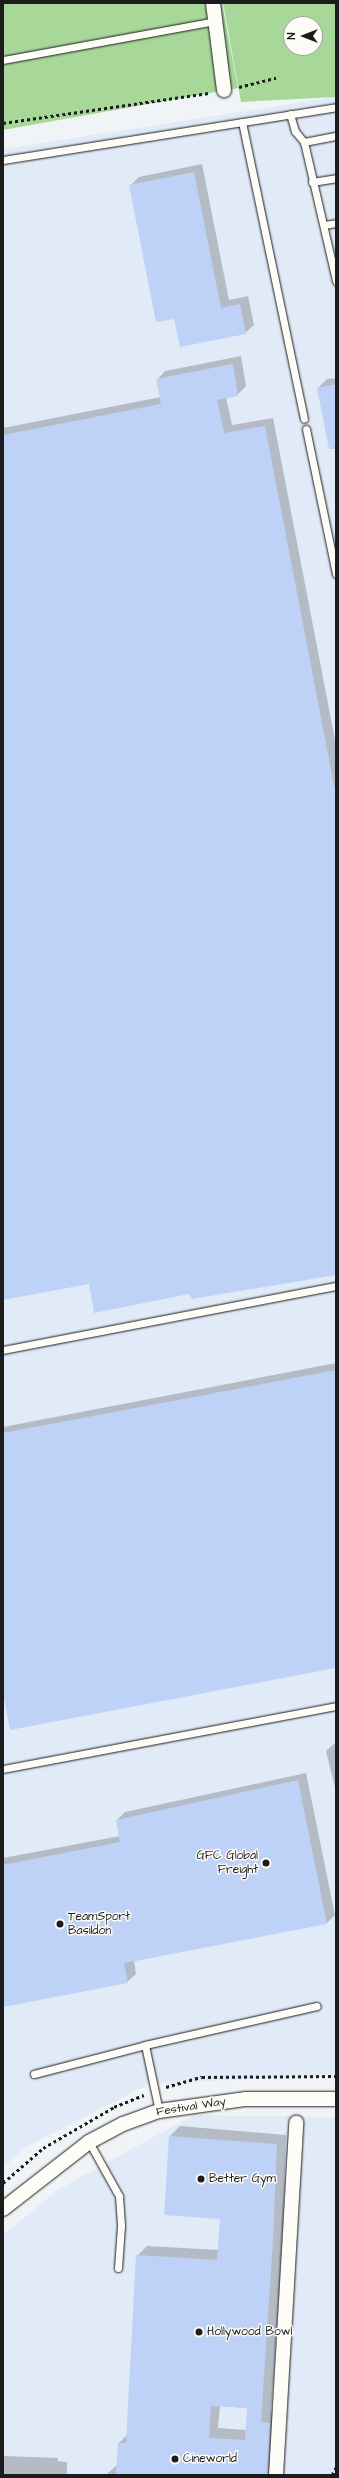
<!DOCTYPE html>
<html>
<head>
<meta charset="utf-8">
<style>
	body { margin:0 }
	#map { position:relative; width:339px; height:2478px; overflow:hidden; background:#f0f4f7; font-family:"Architects Daughter",sans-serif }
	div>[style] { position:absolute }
	.built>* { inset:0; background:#e1eaf7 }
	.green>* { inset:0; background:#a7d899 }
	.shadow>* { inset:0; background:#0003 }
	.building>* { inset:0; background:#bed2f7 }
	.path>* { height:2.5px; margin-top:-1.25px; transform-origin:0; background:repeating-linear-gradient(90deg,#1c1c1c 0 3px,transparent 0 6px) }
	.roads { filter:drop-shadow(0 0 1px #1c1c1c) drop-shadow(0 0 1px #1c1c1c) }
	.lane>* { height:7px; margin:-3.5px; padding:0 3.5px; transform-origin:3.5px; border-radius:3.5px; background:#fdfcf7 }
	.street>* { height:14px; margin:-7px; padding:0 7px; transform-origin:7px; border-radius:7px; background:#fdfcf7 }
	.dots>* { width:11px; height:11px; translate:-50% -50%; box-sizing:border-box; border:2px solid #fdfcf7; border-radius:50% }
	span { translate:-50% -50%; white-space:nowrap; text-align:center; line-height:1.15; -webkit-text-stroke:3px #fdfcf7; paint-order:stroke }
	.poi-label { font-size:12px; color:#1c1c1c }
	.right { translate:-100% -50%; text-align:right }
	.left { translate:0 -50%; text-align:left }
	.street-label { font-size:12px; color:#1c1c1c }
	.frame { position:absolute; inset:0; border:4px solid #1c1c1c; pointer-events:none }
	.north { position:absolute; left:283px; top:16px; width:40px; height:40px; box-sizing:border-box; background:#fdfcf7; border:1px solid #a3a29f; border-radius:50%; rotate:270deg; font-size:11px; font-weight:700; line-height:16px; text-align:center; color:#1c1c1c }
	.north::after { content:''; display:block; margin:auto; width:14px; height:18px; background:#1c1c1c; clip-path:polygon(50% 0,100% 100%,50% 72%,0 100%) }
</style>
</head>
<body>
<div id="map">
	<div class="built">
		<div style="clip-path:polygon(336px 97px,336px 2075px,149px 2084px,26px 2147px,3px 2167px,3px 149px)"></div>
		<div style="clip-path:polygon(194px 2115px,336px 2117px,336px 2475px,3px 2475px,3px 2235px,59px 2189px)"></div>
	</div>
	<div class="green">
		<div style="clip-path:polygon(3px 3px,222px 3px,238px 88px,3px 130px)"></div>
		<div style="clip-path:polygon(evenodd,223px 3px,336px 3px,336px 97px,241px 102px,223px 3px,291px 24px,315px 24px,315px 48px,291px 48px,291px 24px)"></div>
	</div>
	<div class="shadow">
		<div style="clip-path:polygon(202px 164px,229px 300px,248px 296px,254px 325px,245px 333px,175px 318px,131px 185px,139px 177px)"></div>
		<div style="clip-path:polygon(241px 356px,246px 386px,237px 395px,226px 397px,232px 425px,273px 418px,336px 745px,336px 1274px,190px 1293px,90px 1283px,3px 1299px,3px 428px,161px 397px,157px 380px,165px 371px)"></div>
		<div style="clip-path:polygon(336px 378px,336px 447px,318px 388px,327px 379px)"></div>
		<div style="clip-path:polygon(336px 1363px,336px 1667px,3px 1687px,3px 1427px)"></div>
		<div style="clip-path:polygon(335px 1743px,336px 1743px,336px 1792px,326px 1751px)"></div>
		<div style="clip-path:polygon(306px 1773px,335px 1915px,327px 1923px,134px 1961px,136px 1974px,127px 1982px,3px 2006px,3px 1858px,120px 1836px,117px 1820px,125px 1812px)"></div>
		<div style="clip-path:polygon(evenodd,180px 2126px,286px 2135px,283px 2230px,271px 2413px,280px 2413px,277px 2475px,106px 2475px,117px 2465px,119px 2443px,128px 2434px,137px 2256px,147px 2246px,219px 2250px,221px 2218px,165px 2214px,170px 2136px,180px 2126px,220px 2406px,248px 2408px,246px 2430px,218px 2428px,220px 2406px)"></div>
		<div style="clip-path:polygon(3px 2456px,58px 2458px,58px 2461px,67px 2462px,67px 2475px,3px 2475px)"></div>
	</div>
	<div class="building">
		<div style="clip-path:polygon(194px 172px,221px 308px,240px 304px,246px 334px,180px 347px,174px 319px,156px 322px,129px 185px)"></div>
		<div style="clip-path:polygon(233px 364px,238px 396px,217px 400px,224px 433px,265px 426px,336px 796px,336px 1275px,192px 1299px,189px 1294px,94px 1313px,89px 1284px,3px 1300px,3px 435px,161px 404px,156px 379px)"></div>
		<div style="clip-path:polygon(336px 384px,336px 449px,329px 449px,317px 388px)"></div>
		<div style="clip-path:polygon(336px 1370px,336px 1668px,10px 1730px,3px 1692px,3px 1433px)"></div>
		<div style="clip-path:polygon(298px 1780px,327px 1924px,124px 1963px,128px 1983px,3px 2007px,3px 1865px,120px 1842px,116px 1820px)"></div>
		<div style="clip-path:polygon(evenodd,169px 2136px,277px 2144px,273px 2241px,261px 2422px,270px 2423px,268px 2475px,116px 2475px,118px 2443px,126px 2443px,136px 2255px,217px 2260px,220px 2219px,164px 2215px,169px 2136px,211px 2406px,247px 2408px,245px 2440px,209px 2438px,211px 2406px)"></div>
	</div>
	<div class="path">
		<div style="left:239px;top:87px;width:38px;rotate:-14deg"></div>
		<div style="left:3px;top:123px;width:208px;rotate:-8.3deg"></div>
		<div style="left:166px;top:2087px;width:37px;rotate:-16deg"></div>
		<div style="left:202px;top:2077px;width:134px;rotate:-0.4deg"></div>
		<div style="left:3px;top:2183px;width:53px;rotate:-41.2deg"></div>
		<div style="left:43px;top:2148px;width:82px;rotate:-30deg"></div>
		<div style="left:114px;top:2107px;width:32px;rotate:-22deg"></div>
		<div style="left:332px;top:2475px;width:9px;rotate:-63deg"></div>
	</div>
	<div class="roads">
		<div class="lane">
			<div style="left:3px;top:60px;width:216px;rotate:-10.4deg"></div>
			<div style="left:290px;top:114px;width:18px;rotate:74deg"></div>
			<div style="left:295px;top:131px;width:14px;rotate:51deg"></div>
			<div style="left:304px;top:142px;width:143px;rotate:77deg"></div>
			<div style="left:242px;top:122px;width:303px;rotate:78.2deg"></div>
			<div style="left:304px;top:142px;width:33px;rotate:-11deg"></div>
			<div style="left:3px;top:160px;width:337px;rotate:-9deg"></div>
			<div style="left:312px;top:182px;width:24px;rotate:-9deg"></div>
			<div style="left:324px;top:225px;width:12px;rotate:-9deg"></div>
			<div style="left:306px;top:429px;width:148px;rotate:78.3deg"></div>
			<div style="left:3px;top:1350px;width:339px;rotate:-10.9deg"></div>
			<div style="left:3px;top:1769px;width:339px;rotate:-10.7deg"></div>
			<div style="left:34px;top:2074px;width:115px;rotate:-14.6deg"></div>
			<div style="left:159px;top:2111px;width:67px;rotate:-102deg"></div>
			<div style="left:145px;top:2045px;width:176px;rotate:-12.8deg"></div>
			<div style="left:89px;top:2142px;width:62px;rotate:60.9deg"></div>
			<div style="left:119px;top:2196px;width:30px;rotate:86deg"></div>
			<div style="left:121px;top:2226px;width:42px;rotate:94.1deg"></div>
		</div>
		<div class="street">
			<div style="left:213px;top:3px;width:88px;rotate:82.8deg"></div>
			<div style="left:3px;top:2209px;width:109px;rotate:-37.9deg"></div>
			<div style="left:89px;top:2142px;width:38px;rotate:-28deg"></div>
			<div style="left:123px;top:2124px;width:38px;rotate:-20deg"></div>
			<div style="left:159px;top:2111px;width:88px;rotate:-7.9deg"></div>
			<div style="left:246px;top:2099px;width:90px"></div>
			<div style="left:276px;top:2475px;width:353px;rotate:-86.7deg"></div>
		</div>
	</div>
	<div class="dots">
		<div style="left:266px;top:1863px;background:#1c1c1c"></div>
		<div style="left:60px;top:1924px;background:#1c1c1c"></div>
		<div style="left:201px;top:2179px;background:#1c1c1c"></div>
		<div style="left:199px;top:2332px;background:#1c1c1c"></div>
		<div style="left:175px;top:2459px;background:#1c1c1c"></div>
	</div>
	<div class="poi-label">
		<span class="right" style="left:258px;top:1863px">GFC Global<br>Freight</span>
		<span class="left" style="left:68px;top:1924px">TeamSport<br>Basildon</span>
		<span class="left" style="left:209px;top:2179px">Better Gym</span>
		<span class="left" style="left:207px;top:2332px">Hollywood Bowl</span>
		<span class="left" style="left:183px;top:2459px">Cineworld</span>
	</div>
	<div class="street-label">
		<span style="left:191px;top:2107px;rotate:-9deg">Festival Way</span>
	</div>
	<div class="frame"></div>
	<div class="north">N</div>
</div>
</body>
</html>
